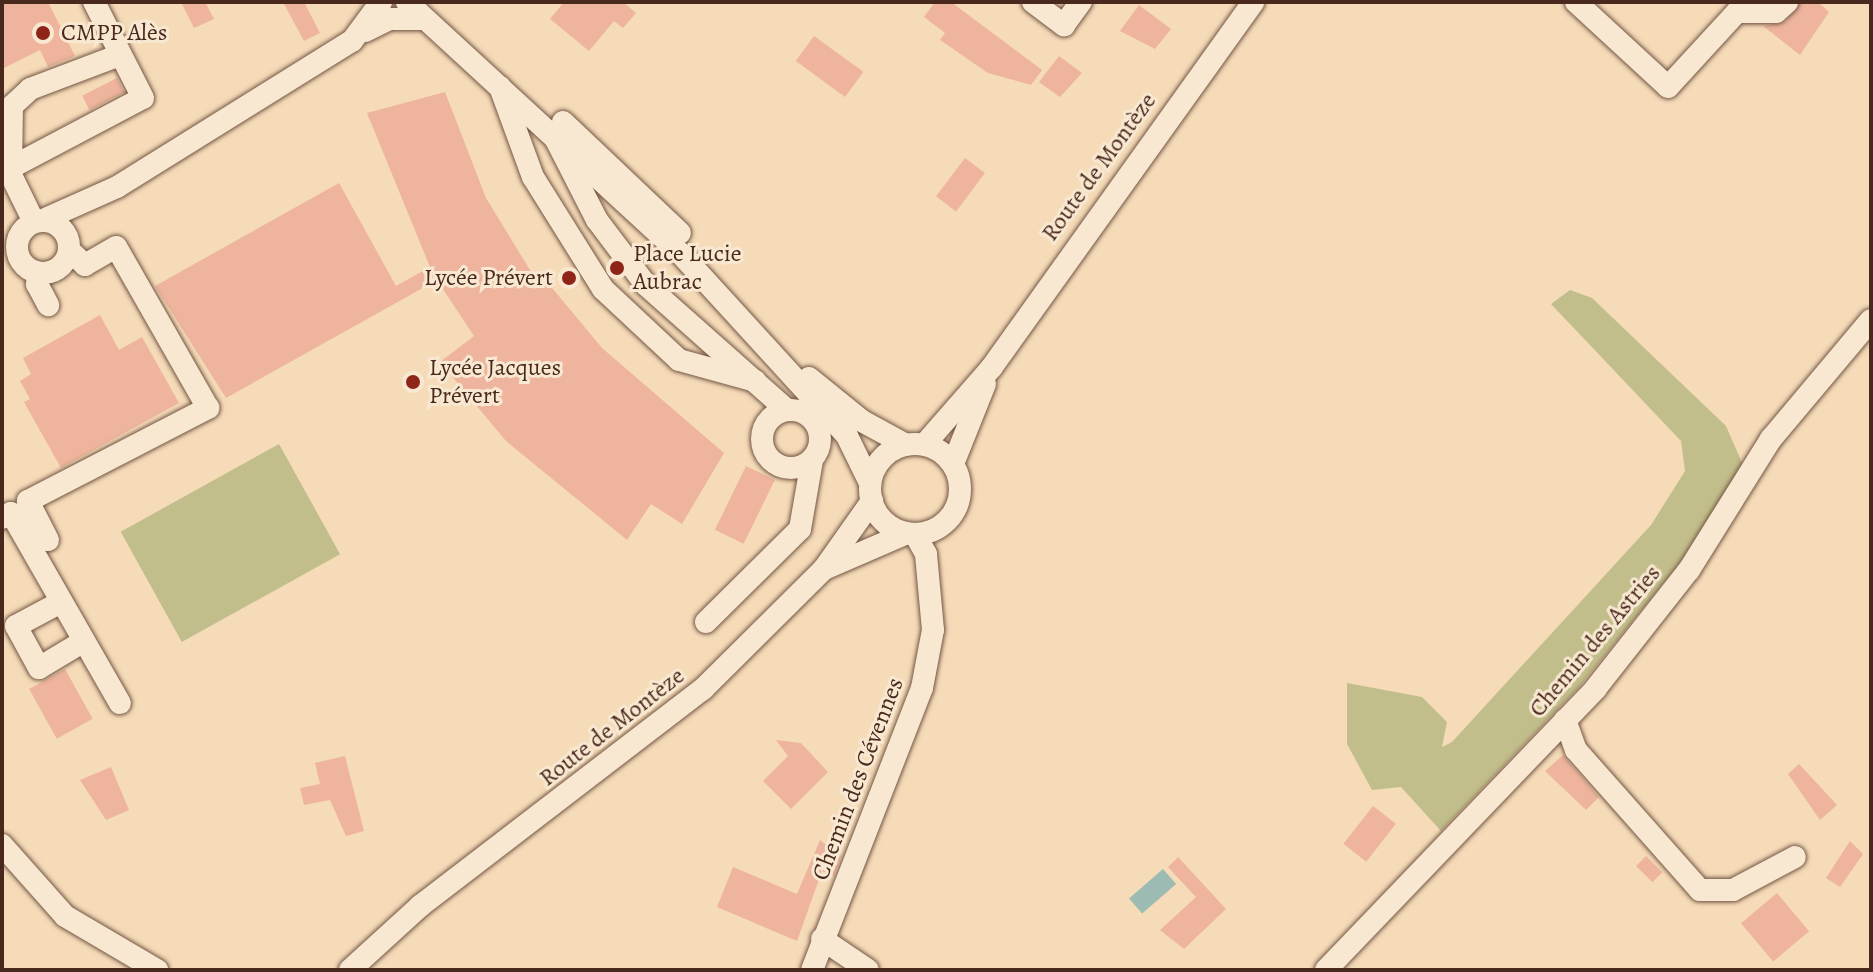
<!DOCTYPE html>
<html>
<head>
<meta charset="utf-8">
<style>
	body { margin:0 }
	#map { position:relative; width:1873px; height:972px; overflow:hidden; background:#f5dbb8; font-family:Alegreya,serif }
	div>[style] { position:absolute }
	.green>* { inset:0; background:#c2be8b; transform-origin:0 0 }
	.water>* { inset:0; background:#9cbbb2; transform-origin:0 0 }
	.building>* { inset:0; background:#eeb49d; transform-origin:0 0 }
	.roads { filter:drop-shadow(0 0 2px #745644) drop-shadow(0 0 2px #745644) }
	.minor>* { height:22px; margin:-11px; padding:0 11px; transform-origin:11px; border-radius:11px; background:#f8e8d1 }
	.minor>.ring { margin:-11px; padding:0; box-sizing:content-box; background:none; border:22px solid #f8e8d1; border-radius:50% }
	.dots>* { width:22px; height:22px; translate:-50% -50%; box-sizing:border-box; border:4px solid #f8e8d1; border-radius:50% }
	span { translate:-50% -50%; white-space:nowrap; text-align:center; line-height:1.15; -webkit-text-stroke:6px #f8e8d1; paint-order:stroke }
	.poi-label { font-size:24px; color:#49291d }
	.left { translate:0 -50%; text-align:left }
	.right { translate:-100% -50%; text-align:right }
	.street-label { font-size:24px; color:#49291d }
	.frame { position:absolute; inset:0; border:4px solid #49291d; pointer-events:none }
</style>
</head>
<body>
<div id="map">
	<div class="green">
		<div style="clip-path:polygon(1570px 290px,1592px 298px,1726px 426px,1743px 465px,1681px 561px,1580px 686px,1441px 831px,1401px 787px,1372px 790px,1347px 744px,1347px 683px,1422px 697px,1447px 722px,1442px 747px,1452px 742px,1651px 525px,1685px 471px,1681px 441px,1551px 304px)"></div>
		<div style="left:279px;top:444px;width:126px;height:181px;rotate:61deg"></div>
	</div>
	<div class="water">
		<div style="left:1163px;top:869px;width:20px;height:45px;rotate:49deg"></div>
	</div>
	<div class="building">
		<div style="clip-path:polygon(2px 2px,48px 2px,75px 56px,48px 67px,40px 50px,2px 69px)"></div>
		<div style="clip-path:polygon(181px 2px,205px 2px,214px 19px,194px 28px)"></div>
		<div style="clip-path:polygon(283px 2px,304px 2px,320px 33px,304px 41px)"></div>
		<div style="clip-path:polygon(564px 2px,623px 2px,636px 13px,623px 28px,614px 21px,589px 51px,550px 19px)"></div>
		<div style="clip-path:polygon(935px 2px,951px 2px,1042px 70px,1031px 85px,988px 73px,940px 40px,945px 33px,924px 17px)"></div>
		<div style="clip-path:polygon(1801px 2px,1818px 2px,1829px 12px,1800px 55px,1763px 26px,1785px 22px)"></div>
		<div style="clip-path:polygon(1139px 5px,1171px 29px,1155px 49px,1120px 31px)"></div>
		<div style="left:814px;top:36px;width:61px;height:31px;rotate:36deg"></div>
		<div style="clip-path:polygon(1059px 56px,1082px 73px,1060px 97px,1039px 82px)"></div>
		<div style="left:117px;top:78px;width:16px;height:39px;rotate:63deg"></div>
		<div style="clip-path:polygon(445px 92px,486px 198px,541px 288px,548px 283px,602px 348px,724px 453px,682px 524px,651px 504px,627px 540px,506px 441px,440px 362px,474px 336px,437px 280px,226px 398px,155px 286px,339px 183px,396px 286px,430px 267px,367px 113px)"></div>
		<div style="left:965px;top:158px;width:25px;height:48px;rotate:37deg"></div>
		<div style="clip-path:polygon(100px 315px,119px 350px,142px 337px,179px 403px,61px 468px,24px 402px,30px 399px,20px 381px,31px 374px,23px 358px)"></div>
		<div style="left:746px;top:466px;width:32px;height:71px;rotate:26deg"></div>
		<div style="left:65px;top:669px;width:57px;height:41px;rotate:61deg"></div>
		<div style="clip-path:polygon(776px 740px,801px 743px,828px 772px,791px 809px,763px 781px,788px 756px)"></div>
		<div style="clip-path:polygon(1563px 755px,1599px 797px,1586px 810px,1545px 771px)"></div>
		<div style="clip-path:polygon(345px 756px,364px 831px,346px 836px,330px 800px,304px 805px,300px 788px,320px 784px,315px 763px)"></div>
		<div style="clip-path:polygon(1799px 764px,1837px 805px,1820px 820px,1788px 774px)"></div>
		<div style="clip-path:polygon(111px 767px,129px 810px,106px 820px,80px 780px)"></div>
		<div style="left:1373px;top:806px;width:29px;height:48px;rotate:38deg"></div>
		<div style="clip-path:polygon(820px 840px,841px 856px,834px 876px,822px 871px,797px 941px,717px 907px,733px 867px,797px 894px)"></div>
		<div style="clip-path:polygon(1850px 841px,1863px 854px,1840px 887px,1826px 878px)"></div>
		<div style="left:1646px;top:856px;width:23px;height:14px;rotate:45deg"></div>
		<div style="clip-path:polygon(1178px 857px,1226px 909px,1184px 949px,1160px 930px,1196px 897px,1168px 867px)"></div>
		<div style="left:1777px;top:893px;width:50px;height:47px;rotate:50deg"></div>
	</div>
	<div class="roads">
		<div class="minor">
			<div style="left:407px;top:2px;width:372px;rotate:42.6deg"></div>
			<div style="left:681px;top:254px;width:246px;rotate:47.6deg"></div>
			<div style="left:847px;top:436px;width:52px;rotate:63.9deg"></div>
			<div style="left:1033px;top:2px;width:39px;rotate:37deg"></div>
			<div style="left:1064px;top:25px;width:29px;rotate:-54deg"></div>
			<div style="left:1576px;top:2px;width:125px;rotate:42.7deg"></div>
			<div style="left:1668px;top:87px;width:102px;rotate:-47.4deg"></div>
			<div style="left:1737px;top:12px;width:39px"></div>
			<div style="left:1776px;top:12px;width:15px;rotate:-42deg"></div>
			<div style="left:365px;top:31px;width:28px;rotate:-26deg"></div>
			<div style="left:390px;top:19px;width:34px"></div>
			<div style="left:500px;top:87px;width:96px;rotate:69.9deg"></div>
			<div style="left:533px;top:177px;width:132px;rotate:58deg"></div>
			<div style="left:603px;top:289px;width:104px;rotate:43.1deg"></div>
			<div style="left:679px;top:360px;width:79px;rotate:15.4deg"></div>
			<div style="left:563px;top:122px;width:161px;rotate:43.5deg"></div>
			<div style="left:554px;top:136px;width:94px;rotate:62.9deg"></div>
			<div style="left:597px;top:220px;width:81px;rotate:53deg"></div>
			<div style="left:646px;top:285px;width:188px;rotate:41.6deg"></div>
			<div style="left:10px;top:168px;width:150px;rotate:-27.8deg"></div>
			<div style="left:143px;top:98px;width:108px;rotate:-117deg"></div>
			<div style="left:43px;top:220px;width:81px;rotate:-24deg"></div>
			<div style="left:117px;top:187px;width:277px;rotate:-31.9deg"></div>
			<div style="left:352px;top:41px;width:49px;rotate:-53.4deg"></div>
			<div class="ring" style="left:17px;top:221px;width:30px;height:30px"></div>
			<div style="left:34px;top:222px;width:52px;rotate:-116.1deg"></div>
			<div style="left:11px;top:175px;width:69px;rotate:-89.2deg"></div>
			<div style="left:12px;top:106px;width:25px;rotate:-43deg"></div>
			<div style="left:30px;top:89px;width:96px;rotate:-20.7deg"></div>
			<div style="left:41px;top:273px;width:12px;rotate:110deg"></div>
			<div style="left:37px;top:284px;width:24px;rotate:62deg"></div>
			<div style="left:809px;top:378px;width:68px;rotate:39.1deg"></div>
			<div style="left:862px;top:421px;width:50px;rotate:28.6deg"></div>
			<div class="ring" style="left:762px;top:410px;width:36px;height:36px"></div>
			<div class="ring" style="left:870px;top:444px;width:68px;height:68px"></div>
			<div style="left:924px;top:445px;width:103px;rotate:-48.9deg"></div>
			<div style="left:992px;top:367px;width:449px;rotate:-54.4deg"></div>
			<div style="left:953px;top:464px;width:86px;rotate:-68.2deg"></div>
			<div style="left:2px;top:518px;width:10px;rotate:-29deg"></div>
			<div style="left:11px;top:513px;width:219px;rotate:60.2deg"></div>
			<div style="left:48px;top:540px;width:44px;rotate:-117.1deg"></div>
			<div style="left:28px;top:501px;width:203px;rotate:-27.3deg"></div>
			<div style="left:208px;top:408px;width:185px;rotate:-119.7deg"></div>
			<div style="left:116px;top:247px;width:36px;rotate:150deg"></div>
			<div style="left:85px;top:265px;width:22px;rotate:-137deg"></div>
			<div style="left:826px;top:566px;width:80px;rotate:-54.7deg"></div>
			<div style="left:61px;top:602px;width:51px;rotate:151.9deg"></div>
			<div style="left:16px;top:626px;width:48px;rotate:61.3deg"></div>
			<div style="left:39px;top:668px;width:52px;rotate:-31deg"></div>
			<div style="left:706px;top:622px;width:132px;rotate:-44.7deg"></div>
			<div style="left:800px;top:529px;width:70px;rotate:-80.1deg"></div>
			<div style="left:1565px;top:720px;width:32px;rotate:70deg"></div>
			<div style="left:1576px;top:750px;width:187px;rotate:48.5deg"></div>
			<div style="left:1700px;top:890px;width:33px"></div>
			<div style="left:1733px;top:890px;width:70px;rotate:-28deg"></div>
			<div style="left:2px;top:845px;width:95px;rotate:48.4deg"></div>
			<div style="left:65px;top:916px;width:107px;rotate:30.4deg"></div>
			<div style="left:822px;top:939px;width:55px;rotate:34deg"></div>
			<div style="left:350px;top:970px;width:95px;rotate:-42.4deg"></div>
			<div style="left:420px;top:906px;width:357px;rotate:-37.5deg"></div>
			<div style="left:703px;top:689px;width:170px;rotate:-44.8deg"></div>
			<div style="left:824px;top:569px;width:90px;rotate:-23.4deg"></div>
			<div style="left:812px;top:970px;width:303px;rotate:-68.7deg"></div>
			<div style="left:922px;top:688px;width:59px;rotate:-79.3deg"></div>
			<div style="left:933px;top:630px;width:76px;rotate:-95.3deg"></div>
			<div style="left:926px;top:554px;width:23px;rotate:-119deg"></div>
			<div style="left:1326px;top:970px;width:390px;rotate:-46.2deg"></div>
			<div style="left:1596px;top:688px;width:150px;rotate:-51.8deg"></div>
			<div style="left:1689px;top:570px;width:155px;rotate:-58deg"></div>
			<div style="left:1771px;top:439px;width:155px;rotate:-50deg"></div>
		</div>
	</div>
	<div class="dots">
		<div style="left:43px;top:33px;background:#8f2418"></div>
		<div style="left:617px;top:268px;background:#8f2418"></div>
		<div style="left:569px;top:278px;background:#8f2418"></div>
		<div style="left:413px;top:382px;background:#8f2418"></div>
	</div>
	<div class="poi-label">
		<span class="left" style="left:61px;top:33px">CMPP Alès</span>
		<span class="left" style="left:633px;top:268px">Place Lucie<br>Aubrac</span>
		<span class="right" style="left:553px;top:278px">Lycée Prévert</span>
		<span class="left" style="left:429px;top:382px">Lycée Jacques<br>Prévert</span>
	</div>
	<div class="street-label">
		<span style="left:1099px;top:167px;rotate:-54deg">Route de Montèze</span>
		<span style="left:1595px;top:641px;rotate:-50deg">Chemin des Astries</span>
		<span style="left:612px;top:727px;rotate:-38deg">Route de Montèze</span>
		<span style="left:858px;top:779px;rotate:-69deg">Chemin des Cévennes</span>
	</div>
	<div class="frame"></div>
</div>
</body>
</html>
